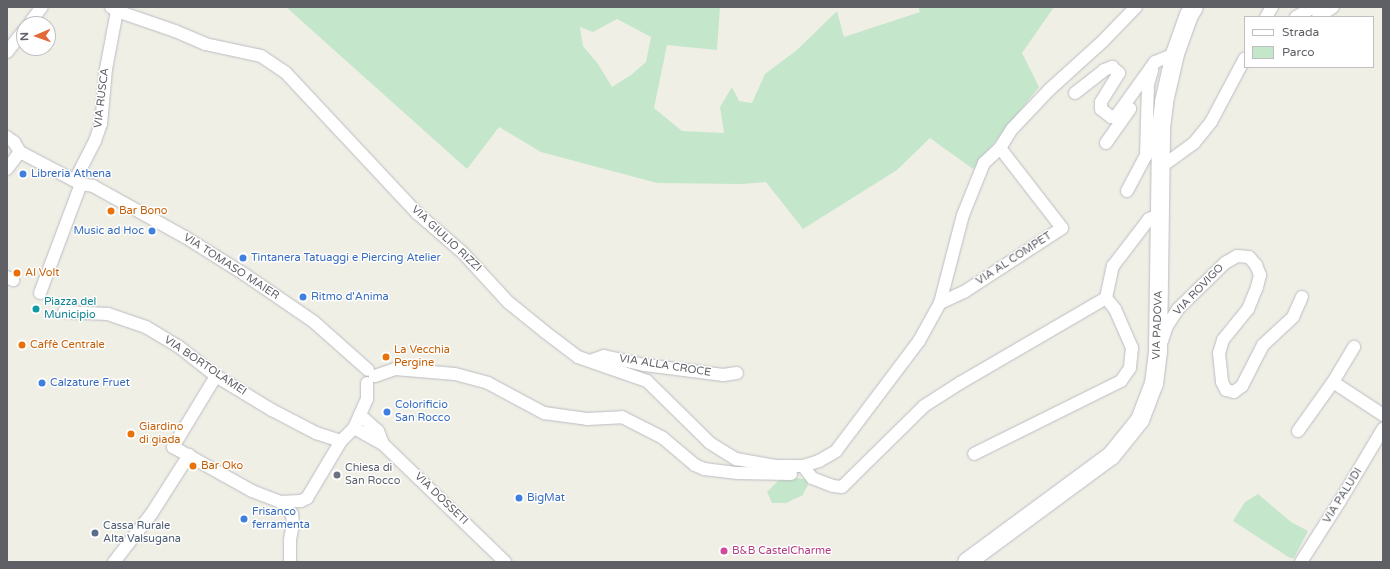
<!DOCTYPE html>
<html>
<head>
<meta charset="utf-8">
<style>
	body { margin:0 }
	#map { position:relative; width:1390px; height:569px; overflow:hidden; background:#f0efe6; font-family:"Varela Round",sans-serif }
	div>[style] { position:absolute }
	.green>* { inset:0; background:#c4e6cb }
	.roads { filter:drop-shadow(0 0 1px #bbbcc1) drop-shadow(0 0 1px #bbbcc1) }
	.minor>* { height:12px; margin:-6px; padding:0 6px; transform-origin:6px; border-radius:6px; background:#fff }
	.secondary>* { height:18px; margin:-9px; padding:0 9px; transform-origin:9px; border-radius:9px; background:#fff }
	.dots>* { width:11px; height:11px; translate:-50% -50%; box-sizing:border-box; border:2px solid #fff; border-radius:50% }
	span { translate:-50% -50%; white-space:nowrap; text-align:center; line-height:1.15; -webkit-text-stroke:3px #fff; paint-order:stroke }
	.street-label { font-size:11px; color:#5e6066 }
	.shop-label { font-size:11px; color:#366cbe }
	.left { translate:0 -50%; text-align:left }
	.right { translate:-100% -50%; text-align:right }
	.food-label { font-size:11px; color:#c56008 }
	.culture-label { font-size:11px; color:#0d838f }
	.worship-label { font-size:11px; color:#5b616d }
	.service-label { font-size:11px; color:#4e5e75 }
	.hotel-label { font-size:11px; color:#b23c85 }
	.frame { position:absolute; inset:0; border:8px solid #5e6066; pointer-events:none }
	.legend { position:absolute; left:1244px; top:16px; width:130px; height:52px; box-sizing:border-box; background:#fff; border:1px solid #bfbfc2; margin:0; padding:5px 7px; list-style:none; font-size:12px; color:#5e6066 }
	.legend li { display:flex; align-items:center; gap:8px; height:20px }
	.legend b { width:20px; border:1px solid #bfbfc2 }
	.north { position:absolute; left:16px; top:16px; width:40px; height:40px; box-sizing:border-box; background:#fff; border:1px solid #bfbfc2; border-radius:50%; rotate:268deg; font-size:11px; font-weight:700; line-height:16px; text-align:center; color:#5e6066 }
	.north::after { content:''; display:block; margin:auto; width:14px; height:18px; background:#e46938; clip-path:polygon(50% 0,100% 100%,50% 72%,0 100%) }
</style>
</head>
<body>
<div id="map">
	<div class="green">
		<div style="clip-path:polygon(evenodd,286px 7px,720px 7px,717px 50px,667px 45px,654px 108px,682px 131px,724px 133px,720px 107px,732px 87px,739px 101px,752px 103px,765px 74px,797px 50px,837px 11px,844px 37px,920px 12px,918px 7px,1054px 7px,1022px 53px,1039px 87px,973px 169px,930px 138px,897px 170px,803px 229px,766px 182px,742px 184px,657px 183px,541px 152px,499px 127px,467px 169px,286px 7px,617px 19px,651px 37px,646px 62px,631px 75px,612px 87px,598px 64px,583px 46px,580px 27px,593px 32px,617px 19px)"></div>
		<div style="clip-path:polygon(783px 476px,810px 480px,803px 495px,786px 503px,772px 503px,767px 492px)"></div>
		<div style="clip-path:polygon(1258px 494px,1291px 522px,1308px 531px,1294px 558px,1290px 558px,1233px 521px,1245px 502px)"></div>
	</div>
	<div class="roads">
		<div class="minor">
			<div style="left:111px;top:7px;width:7px;rotate:34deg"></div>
			<div style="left:117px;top:11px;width:61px;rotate:19deg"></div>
			<div style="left:175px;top:31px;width:33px;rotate:23deg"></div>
			<div style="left:205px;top:44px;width:57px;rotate:12.1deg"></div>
			<div style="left:261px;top:56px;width:30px;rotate:34deg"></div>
			<div style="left:286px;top:73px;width:192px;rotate:46.9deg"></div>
			<div style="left:417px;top:213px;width:61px;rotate:41deg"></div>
			<div style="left:463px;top:253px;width:67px;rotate:47.4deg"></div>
			<div style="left:508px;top:302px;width:48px;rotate:39deg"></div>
			<div style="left:545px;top:332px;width:41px;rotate:37.1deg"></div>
			<div style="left:578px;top:357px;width:73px;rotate:19.2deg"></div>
			<div style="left:647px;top:381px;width:88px;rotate:44.5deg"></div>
			<div style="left:710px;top:443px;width:31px;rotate:32deg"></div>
			<div style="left:736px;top:459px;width:40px;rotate:10deg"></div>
			<div style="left:775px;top:466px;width:28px"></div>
			<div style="left:803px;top:466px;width:17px;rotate:-17deg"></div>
			<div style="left:819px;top:461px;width:20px;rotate:-30deg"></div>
			<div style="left:836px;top:451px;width:138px;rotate:-53deg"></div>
			<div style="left:919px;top:341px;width:43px;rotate:-61.1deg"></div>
			<div style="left:940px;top:303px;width:91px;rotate:-75.4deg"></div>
			<div style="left:963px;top:215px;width:56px;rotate:-68deg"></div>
			<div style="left:984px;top:163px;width:22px;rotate:-43deg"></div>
			<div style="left:1000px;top:148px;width:22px;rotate:-58deg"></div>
			<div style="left:1012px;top:129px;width:54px;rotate:-46.5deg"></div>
			<div style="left:1049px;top:90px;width:73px;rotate:-42.2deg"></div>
			<div style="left:1103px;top:41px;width:47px;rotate:-45.9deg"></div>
			<div style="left:1266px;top:17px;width:12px;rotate:-59deg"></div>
			<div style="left:1296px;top:17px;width:21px;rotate:-29deg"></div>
			<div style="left:1318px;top:17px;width:18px;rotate:-34deg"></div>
			<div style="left:29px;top:24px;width:21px;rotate:-53deg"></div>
			<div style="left:7px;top:52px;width:28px;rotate:-52deg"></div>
			<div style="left:1075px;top:93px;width:37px;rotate:-38deg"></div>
			<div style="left:1104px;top:70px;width:9px;rotate:-21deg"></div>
			<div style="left:1112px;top:67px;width:9px;rotate:41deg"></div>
			<div style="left:1119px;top:73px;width:34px;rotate:122deg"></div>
			<div style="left:1101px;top:102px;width:7px;rotate:90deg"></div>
			<div style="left:1101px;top:109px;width:13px;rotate:39deg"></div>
			<div style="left:1111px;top:117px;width:6px;rotate:-18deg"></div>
			<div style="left:1117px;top:115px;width:65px;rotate:-54.4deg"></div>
			<div style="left:1155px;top:62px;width:22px;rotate:-22deg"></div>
			<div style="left:7px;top:137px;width:9px;rotate:36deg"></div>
			<div style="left:14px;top:142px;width:12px;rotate:59deg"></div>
			<div style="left:1106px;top:143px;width:42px;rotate:-54.8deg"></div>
			<div style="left:20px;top:152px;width:69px;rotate:27.7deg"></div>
			<div style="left:81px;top:184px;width:12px;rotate:9deg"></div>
			<div style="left:93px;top:186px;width:105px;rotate:29deg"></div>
			<div style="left:185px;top:237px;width:70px;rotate:32.1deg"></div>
			<div style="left:244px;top:274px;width:85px;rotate:34.4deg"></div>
			<div style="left:314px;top:322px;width:72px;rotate:41.6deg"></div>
			<div style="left:1161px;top:167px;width:41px;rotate:-36deg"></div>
			<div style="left:1194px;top:143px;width:27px;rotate:-51deg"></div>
			<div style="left:1211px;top:122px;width:72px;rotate:-62deg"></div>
			<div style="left:7px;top:169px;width:21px;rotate:-53deg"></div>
			<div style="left:75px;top:180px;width:44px;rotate:-62.9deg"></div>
			<div style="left:95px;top:141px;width:18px;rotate:-71deg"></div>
			<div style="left:101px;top:124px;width:55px;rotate:-84.8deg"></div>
			<div style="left:106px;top:69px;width:59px;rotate:-79.3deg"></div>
			<div style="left:1127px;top:191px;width:40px;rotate:-62deg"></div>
			<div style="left:1146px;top:156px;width:72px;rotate:-88.4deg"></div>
			<div style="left:1148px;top:84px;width:14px;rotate:-73deg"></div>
			<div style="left:7px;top:277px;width:7px;rotate:27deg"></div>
			<div style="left:40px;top:293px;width:116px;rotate:-69.4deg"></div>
			<div style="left:1106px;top:298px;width:33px;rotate:-78deg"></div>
			<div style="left:1113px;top:266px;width:59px;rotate:-52.5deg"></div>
			<div style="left:1149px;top:219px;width:12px;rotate:-20deg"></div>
			<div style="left:940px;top:303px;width:26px;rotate:-25deg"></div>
			<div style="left:964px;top:292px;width:117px;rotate:-33.1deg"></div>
			<div style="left:1062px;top:228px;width:101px;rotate:-127.8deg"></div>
			<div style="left:64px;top:312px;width:44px;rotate:2.6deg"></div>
			<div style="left:108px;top:314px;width:40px;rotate:18.9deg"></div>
			<div style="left:146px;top:327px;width:37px;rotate:31deg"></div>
			<div style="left:178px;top:346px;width:48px;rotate:38.3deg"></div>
			<div style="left:216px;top:376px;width:66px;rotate:31.3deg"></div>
			<div style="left:272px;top:410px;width:50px;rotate:27.6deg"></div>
			<div style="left:316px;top:433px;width:26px;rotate:18deg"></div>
			<div style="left:1162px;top:341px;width:16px;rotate:-72deg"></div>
			<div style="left:1167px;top:326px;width:20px;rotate:-57deg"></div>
			<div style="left:1178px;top:309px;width:66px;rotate:-44.4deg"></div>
			<div style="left:1225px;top:263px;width:14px;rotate:-30deg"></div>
			<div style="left:1237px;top:256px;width:12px;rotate:5deg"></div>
			<div style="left:1249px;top:257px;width:11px;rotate:49deg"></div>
			<div style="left:1256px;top:265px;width:11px;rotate:68deg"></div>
			<div style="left:1260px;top:275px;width:12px;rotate:104deg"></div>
			<div style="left:1257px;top:287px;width:24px;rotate:112deg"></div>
			<div style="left:1248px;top:309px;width:40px;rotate:129deg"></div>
			<div style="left:1223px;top:340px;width:14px;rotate:107deg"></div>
			<div style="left:1219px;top:353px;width:29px;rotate:84deg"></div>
			<div style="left:1222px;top:382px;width:9px;rotate:63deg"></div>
			<div style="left:1226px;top:390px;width:8px;rotate:14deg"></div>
			<div style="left:1234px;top:392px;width:10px;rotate:-37deg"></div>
			<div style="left:1242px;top:386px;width:46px;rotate:-62.9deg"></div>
			<div style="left:1263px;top:345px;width:41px;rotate:-43deg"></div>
			<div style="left:1293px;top:317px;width:22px;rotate:-66deg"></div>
			<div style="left:593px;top:360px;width:12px;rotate:-20deg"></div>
			<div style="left:604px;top:356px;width:42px;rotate:12.4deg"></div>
			<div style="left:645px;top:365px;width:79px;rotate:7.3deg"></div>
			<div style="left:723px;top:375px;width:14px;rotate:-8deg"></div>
			<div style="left:216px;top:376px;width:83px;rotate:121.2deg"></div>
			<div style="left:173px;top:447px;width:90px;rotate:29.1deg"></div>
			<div style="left:252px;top:491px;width:30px;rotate:21deg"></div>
			<div style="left:280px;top:502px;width:21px;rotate:-3deg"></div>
			<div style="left:301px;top:501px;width:7px;rotate:-27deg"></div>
			<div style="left:307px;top:498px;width:66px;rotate:-59.2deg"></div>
			<div style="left:341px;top:441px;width:18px;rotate:-45deg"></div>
			<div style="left:354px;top:428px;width:32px;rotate:-66deg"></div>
			<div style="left:367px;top:399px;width:16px;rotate:-90deg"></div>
			<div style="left:375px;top:376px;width:21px;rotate:-19deg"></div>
			<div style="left:395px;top:369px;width:60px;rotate:4.8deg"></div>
			<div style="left:455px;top:374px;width:34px;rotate:15deg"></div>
			<div style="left:488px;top:383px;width:64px;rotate:28.2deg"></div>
			<div style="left:544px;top:413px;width:43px;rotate:7.9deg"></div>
			<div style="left:587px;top:419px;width:35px;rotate:-3deg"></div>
			<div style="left:622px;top:417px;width:46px;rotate:27.1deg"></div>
			<div style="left:663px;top:438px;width:42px;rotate:40.2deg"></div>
			<div style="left:695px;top:465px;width:10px;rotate:24deg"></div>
			<div style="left:704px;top:469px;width:34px;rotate:7deg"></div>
			<div style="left:738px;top:473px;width:53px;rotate:1.1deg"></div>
			<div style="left:1333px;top:382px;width:60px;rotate:33.4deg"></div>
			<div style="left:360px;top:415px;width:24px;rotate:42deg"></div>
			<div style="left:378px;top:431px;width:14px;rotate:69deg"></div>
			<div style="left:354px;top:428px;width:33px;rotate:29deg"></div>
			<div style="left:383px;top:444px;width:170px;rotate:44deg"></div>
			<div style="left:1298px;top:431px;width:60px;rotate:-54.5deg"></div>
			<div style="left:1333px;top:382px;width:41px;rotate:-59deg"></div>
			<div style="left:803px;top:466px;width:15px;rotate:53deg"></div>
			<div style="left:812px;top:478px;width:22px;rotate:21deg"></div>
			<div style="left:833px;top:486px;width:9px;rotate:6deg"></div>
			<div style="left:842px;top:487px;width:115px;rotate:-44.6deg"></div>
			<div style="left:924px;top:406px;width:43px;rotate:-32.6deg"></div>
			<div style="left:960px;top:383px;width:169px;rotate:-30.2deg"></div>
			<div style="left:1106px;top:298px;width:14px;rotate:51deg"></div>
			<div style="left:1115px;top:309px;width:43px;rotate:66.4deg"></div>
			<div style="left:1132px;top:348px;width:20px;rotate:96deg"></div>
			<div style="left:1130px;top:368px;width:16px;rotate:125deg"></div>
			<div style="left:1121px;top:381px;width:164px;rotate:153.6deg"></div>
			<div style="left:280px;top:502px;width:17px;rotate:45deg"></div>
			<div style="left:292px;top:514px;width:10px;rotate:84deg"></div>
			<div style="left:293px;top:524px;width:16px;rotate:101deg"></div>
			<div style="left:290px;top:540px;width:22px;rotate:90deg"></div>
			<div style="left:114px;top:562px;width:62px;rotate:-52.2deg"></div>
			<div style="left:152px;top:513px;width:69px;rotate:-57.5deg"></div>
			<div style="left:1301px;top:562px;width:72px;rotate:-57.4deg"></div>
			<div style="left:1340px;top:501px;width:84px;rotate:-59.2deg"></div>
		</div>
		<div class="secondary">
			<div style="left:967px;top:562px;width:179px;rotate:-36.4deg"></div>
			<div style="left:1111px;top:456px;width:46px;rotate:-51.1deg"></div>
			<div style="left:1140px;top:420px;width:39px;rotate:-69deg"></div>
			<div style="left:1154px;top:384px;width:33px;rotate:-83deg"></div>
			<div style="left:1158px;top:351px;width:223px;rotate:-89.2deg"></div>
			<div style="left:1161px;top:128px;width:26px;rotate:-83deg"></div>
			<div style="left:1164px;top:102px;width:49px;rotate:-77.1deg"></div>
			<div style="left:1175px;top:54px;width:41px;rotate:-70.3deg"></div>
			<div style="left:1189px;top:15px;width:9px;rotate:-58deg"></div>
		</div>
	</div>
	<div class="dots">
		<div style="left:23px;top:174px;background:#3f7fe0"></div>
		<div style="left:111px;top:211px;background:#e8710a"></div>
		<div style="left:152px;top:231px;background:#3f7fe0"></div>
		<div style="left:243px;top:258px;background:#3f7fe0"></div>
		<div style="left:17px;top:273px;background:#e8710a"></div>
		<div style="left:303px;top:297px;background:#3f7fe0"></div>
		<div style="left:36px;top:309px;background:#0f9aa8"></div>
		<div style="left:22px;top:345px;background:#e8710a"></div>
		<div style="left:386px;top:357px;background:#e8710a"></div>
		<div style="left:42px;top:383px;background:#3f7fe0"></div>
		<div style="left:387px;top:412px;background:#3f7fe0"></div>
		<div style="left:131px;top:434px;background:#e8710a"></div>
		<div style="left:193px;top:466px;background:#e8710a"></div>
		<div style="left:337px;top:475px;background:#6b7280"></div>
		<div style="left:519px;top:498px;background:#3f7fe0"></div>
		<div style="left:244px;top:519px;background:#3f7fe0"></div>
		<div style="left:95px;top:533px;background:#5c6f8a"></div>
		<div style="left:724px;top:551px;background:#d1479c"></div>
	</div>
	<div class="street-label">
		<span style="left:102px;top:98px;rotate:-83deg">VIA RUSCA</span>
		<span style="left:446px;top:239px;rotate:43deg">VIA GIULIO RIZZI</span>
		<span style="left:1014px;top:259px;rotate:-33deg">VIA AL COMPET</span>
		<span style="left:231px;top:267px;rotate:33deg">VIA TOMASO MAIER</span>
		<span style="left:1199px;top:290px;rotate:-46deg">VIA ROVIGO</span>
		<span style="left:1158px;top:325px;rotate:-88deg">VIA PADOVA</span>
		<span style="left:205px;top:366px;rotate:34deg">VIA BORTOLAMEI</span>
		<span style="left:665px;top:366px;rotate:9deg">VIA ALLA CROCE</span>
		<span style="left:1343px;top:496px;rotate:-58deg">VIA PALUDI</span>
		<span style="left:441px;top:499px;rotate:44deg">VIA DOSSETI</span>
	</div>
	<div class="shop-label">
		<span class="left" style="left:31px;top:174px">Libreria Athena</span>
		<span class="right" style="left:144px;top:231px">Music ad Hoc</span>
		<span class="left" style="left:251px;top:258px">Tintanera Tatuaggi e Piercing Atelier</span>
		<span class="left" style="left:311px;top:297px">Ritmo d'Anima</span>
		<span class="left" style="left:50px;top:383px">Calzature Fruet</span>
		<span class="left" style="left:395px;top:412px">Colorificio<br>San Rocco</span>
		<span class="left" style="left:527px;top:498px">BigMat</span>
		<span class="left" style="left:252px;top:519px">Frisanco<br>ferramenta</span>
	</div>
	<div class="food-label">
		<span class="left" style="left:119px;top:211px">Bar Bono</span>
		<span class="left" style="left:25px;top:273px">Al Volt</span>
		<span class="left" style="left:30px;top:345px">Caffè Centrale</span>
		<span class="left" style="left:394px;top:357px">La Vecchia<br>Pergine</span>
		<span class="left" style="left:139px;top:434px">Giardino<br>di giada</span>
		<span class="left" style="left:201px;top:466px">Bar Oko</span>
	</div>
	<div class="culture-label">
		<span class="left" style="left:44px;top:309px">Piazza del<br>Municipio</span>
	</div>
	<div class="worship-label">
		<span class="left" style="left:345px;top:475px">Chiesa di<br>San Rocco</span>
	</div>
	<div class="service-label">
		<span class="left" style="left:103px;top:533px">Cassa Rurale<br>Alta Valsugana</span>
	</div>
	<div class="hotel-label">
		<span class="left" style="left:732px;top:551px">B&amp;B CastelCharme</span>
	</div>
	<div class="frame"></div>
	<ul class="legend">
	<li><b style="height:5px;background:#fff"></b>Strada</li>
	<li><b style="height:11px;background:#c4e6cb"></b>Parco</li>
	</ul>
	<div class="north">N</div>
</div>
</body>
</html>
